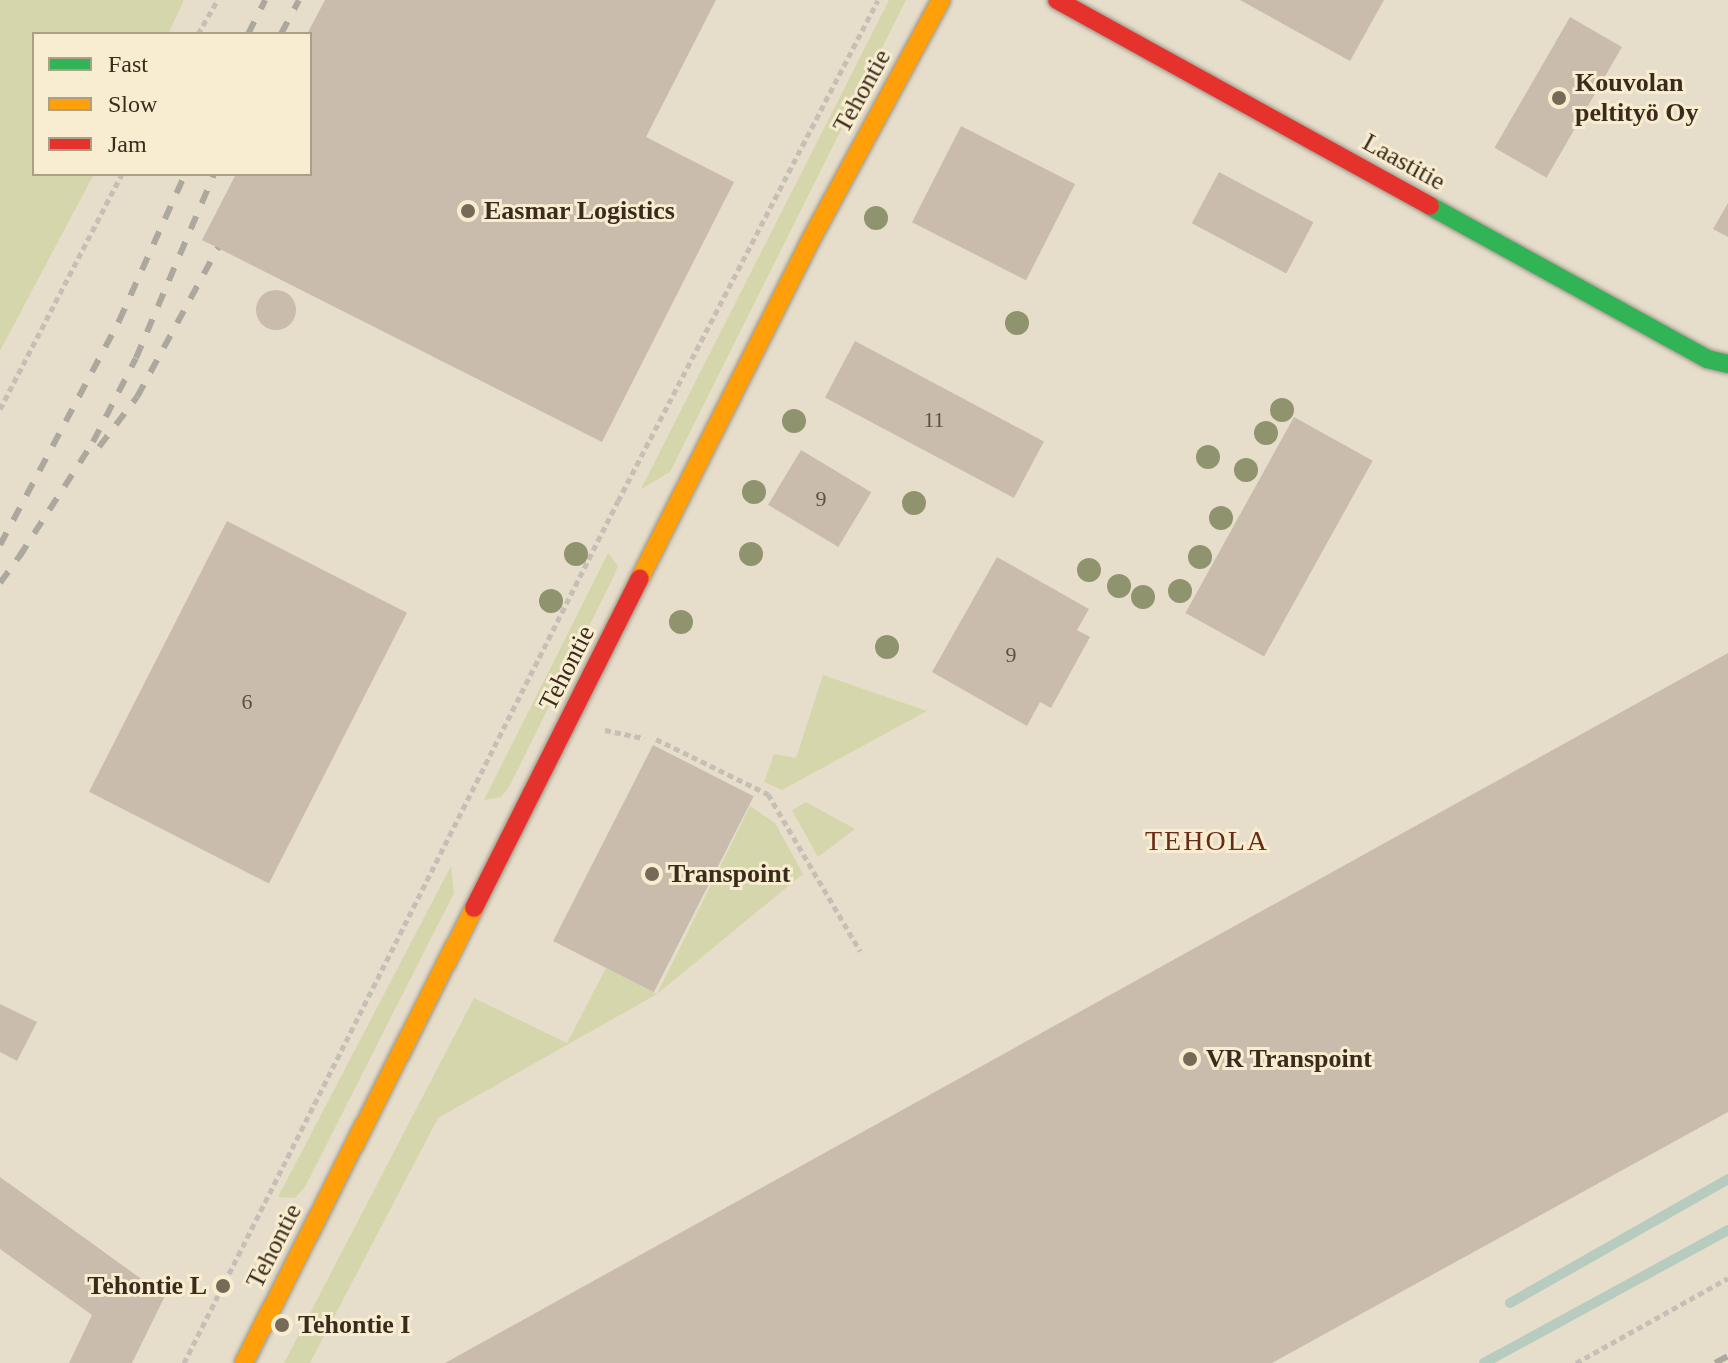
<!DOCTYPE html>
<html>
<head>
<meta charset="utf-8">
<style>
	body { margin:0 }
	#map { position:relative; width:1728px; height:1363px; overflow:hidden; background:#e6decb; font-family:Georgia,serif }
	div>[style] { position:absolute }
	.green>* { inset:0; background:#d6d6ac }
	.stream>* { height:10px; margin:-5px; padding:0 5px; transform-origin:5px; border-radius:5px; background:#b7cbbf }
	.building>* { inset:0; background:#cabcac; transform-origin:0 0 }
	.round { border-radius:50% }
	.path>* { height:5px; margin-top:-2.5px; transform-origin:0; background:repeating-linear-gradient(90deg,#c6bfb5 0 6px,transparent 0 10px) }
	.roads { filter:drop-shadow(0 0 2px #9a9285) drop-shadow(0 0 2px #9a9285) }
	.fast>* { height:18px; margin:-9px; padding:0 9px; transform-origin:9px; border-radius:9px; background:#30b455 }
	.slow>* { height:18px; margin:-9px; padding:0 9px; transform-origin:9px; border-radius:9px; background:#ff9f0a }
	.jam>* { height:18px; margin:-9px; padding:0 9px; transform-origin:9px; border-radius:9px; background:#e5322d }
	.rail>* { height:6px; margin-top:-3px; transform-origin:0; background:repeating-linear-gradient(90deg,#aca89e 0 14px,transparent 0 28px) }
	.trees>* { width:24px; height:24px; margin:-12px; border-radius:50%; background:#90946e }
	.dots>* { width:22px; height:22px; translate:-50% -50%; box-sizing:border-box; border:4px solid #f8edd0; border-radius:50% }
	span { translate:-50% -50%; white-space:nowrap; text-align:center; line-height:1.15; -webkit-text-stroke:6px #f8edd0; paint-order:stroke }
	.number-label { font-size:22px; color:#5e4f40 }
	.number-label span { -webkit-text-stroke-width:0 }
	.poi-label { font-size:26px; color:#3a2b1c; font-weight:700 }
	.left { translate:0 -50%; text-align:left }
	.right { translate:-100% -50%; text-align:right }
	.street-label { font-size:26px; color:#3a2b1c }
	.neighbourhood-label { font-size:28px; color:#6a2a18; letter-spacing:2px }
	.legend { position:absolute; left:32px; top:32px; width:280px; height:144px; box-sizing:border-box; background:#f8edd0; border:2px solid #ac9f88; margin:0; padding:10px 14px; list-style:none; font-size:24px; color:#3a2b1c }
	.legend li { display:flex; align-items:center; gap:16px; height:40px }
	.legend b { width:40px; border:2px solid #ac9f88 }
</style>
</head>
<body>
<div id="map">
	<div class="green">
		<div style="clip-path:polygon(0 0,184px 0,168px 34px,34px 34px,34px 174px,94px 174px,0 351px)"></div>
		<div style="clip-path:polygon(889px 0,906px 0,670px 472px,641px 489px)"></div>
		<div style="clip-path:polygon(608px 553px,618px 566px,614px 576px,509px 787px,501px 797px,484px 800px)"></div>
		<div style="clip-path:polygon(823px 675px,927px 711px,782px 790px,764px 782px,774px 754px,796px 758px)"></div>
		<div style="clip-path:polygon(806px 802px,855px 829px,818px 857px,792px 810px)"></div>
		<div style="clip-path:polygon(750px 806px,775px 823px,803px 874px,657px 994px,438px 1118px,310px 1363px,284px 1363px,474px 998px,567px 1043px,606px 968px,657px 994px)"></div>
		<div style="clip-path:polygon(451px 866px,454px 893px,305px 1187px,295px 1198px,278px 1197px)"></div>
	</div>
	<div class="stream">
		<div style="left:1510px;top:1303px;width:251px;rotate:-29.6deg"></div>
		<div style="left:1484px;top:1363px;width:278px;rotate:-28.6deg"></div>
	</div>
	<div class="building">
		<div style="clip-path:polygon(325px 0,716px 0,646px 137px,734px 182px,602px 442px,202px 240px,236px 174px,310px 174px,307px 34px)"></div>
		<div style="clip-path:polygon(1240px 0,1384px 0,1350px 61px)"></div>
		<div style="left:1570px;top:17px;width:60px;height:151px;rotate:30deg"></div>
		<div style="left:961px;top:126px;width:128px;height:108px;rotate:27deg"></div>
		<div style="left:1219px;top:172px;width:107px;height:58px;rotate:28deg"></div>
		<div style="clip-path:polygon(1728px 203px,1728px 237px,1713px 229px)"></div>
		<div class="round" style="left:256px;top:290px;width:40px;height:40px"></div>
		<div style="left:855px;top:341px;width:214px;height:64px;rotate:28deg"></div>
		<div style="left:1294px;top:417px;width:90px;height:224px;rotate:29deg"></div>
		<div style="left:801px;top:450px;width:82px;height:64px;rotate:31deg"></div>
		<div style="left:227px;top:521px;width:202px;height:304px;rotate:27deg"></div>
		<div style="clip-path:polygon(997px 557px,1089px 609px,1077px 630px,1090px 637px,1051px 708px,1040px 702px,1027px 726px,932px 672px)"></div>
		<div style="clip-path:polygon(1728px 653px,1728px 1112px,1272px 1363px,445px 1363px)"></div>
		<div style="left:653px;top:745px;width:113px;height:220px;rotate:27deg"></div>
		<div style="clip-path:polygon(0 1004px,37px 1022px,17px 1061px,0 1052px)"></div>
		<div style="clip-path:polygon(0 1177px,165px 1296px,132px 1363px,69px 1363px,92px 1315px,0 1249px)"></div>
	</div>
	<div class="path">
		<div style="left:198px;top:34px;width:39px;rotate:-60deg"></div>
		<div style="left:0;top:409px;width:265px;rotate:-62.6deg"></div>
		<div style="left:605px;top:730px;width:40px;rotate:12deg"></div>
		<div style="left:656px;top:739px;width:125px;rotate:26.2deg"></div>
		<div style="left:768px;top:794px;width:182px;rotate:59.6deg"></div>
		<div style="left:184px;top:1363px;width:965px;rotate:-63.28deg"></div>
		<div style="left:618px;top:501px;width:564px;rotate:-62.57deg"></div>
		<div style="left:1576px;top:1363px;width:174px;rotate:-29.2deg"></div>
	</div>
	<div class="roads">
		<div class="fast">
			<div style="left:1430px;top:206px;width:316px;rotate:28.9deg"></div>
			<div style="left:1707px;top:359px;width:22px;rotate:13deg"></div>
		</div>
		<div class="slow">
			<div style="left:640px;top:578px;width:375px;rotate:-63.2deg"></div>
			<div style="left:809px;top:243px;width:277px;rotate:-61.5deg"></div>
			<div style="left:244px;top:1363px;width:510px;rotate:-63.18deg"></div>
		</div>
		<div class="jam">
			<div style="left:1057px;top:0;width:426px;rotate:28.9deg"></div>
			<div style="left:474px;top:908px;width:369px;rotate:-63.3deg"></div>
		</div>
	</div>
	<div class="rail">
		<div style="left:248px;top:34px;width:38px;rotate:-63deg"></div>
		<div style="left:281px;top:34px;width:38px;rotate:-62deg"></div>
		<div style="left:99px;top:447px;width:63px;rotate:-52.8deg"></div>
		<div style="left:137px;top:397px;width:170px;rotate:-61.5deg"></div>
		<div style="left:0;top:545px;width:254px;rotate:-62deg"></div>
		<div style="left:119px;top:321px;width:161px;rotate:-65.8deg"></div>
		<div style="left:19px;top:557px;width:137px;rotate:-57.2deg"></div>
		<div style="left:93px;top:442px;width:94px;rotate:-62.9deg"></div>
		<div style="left:136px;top:358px;width:200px;rotate:-67deg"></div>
		<div style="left:0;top:583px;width:41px;rotate:-54deg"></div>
		<div style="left:1715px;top:1363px;width:15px;rotate:-28deg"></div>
	</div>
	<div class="trees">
		<div style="left:876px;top:218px"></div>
		<div style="left:1017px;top:323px"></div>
		<div style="left:1282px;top:410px"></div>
		<div style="left:794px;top:421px"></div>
		<div style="left:1266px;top:433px"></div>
		<div style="left:1208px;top:457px"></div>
		<div style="left:1246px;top:470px"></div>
		<div style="left:754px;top:492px"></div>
		<div style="left:914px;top:503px"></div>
		<div style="left:1221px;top:518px"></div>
		<div style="left:576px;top:554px"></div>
		<div style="left:751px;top:554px"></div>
		<div style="left:1200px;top:557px"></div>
		<div style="left:1089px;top:570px"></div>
		<div style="left:1119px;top:586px"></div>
		<div style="left:1180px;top:591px"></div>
		<div style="left:1143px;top:597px"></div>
		<div style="left:551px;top:601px"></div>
		<div style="left:681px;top:622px"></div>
		<div style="left:887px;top:647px"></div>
	</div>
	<div class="dots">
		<div style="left:1559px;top:98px;background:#766a59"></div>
		<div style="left:468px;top:211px;background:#766a59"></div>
		<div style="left:652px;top:874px;background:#766a59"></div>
		<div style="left:1190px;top:1059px;background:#766a59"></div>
		<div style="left:223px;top:1286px;background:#766a59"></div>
		<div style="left:282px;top:1325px;background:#766a59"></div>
	</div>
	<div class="number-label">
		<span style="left:934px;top:420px">11</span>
		<span style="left:821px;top:499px">9</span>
		<span style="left:1011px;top:655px">9</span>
		<span style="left:247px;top:702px">6</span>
	</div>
	<div class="poi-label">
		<span class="left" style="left:1575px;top:98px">Kouvolan<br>peltityö Oy</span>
		<span class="left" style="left:484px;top:211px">Easmar Logistics</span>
		<span class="left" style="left:668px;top:874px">Transpoint</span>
		<span class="left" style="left:1206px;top:1059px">VR Transpoint</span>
		<span class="right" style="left:207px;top:1286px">Tehontie L</span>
		<span class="left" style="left:298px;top:1325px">Tehontie I</span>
	</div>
	<div class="street-label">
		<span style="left:862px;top:91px;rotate:-61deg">Tehontie</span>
		<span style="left:1404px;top:162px;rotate:29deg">Laastitie</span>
		<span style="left:567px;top:668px;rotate:-63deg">Tehontie</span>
		<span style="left:274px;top:1246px;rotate:-63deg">Tehontie</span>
	</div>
	<div class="neighbourhood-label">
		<span style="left:1207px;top:841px">TEHOLA</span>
	</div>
	<ul class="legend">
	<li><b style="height:10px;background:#30b455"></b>Fast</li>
	<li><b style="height:10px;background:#ff9f0a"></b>Slow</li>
	<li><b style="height:10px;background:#e5322d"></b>Jam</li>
	</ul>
</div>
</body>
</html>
